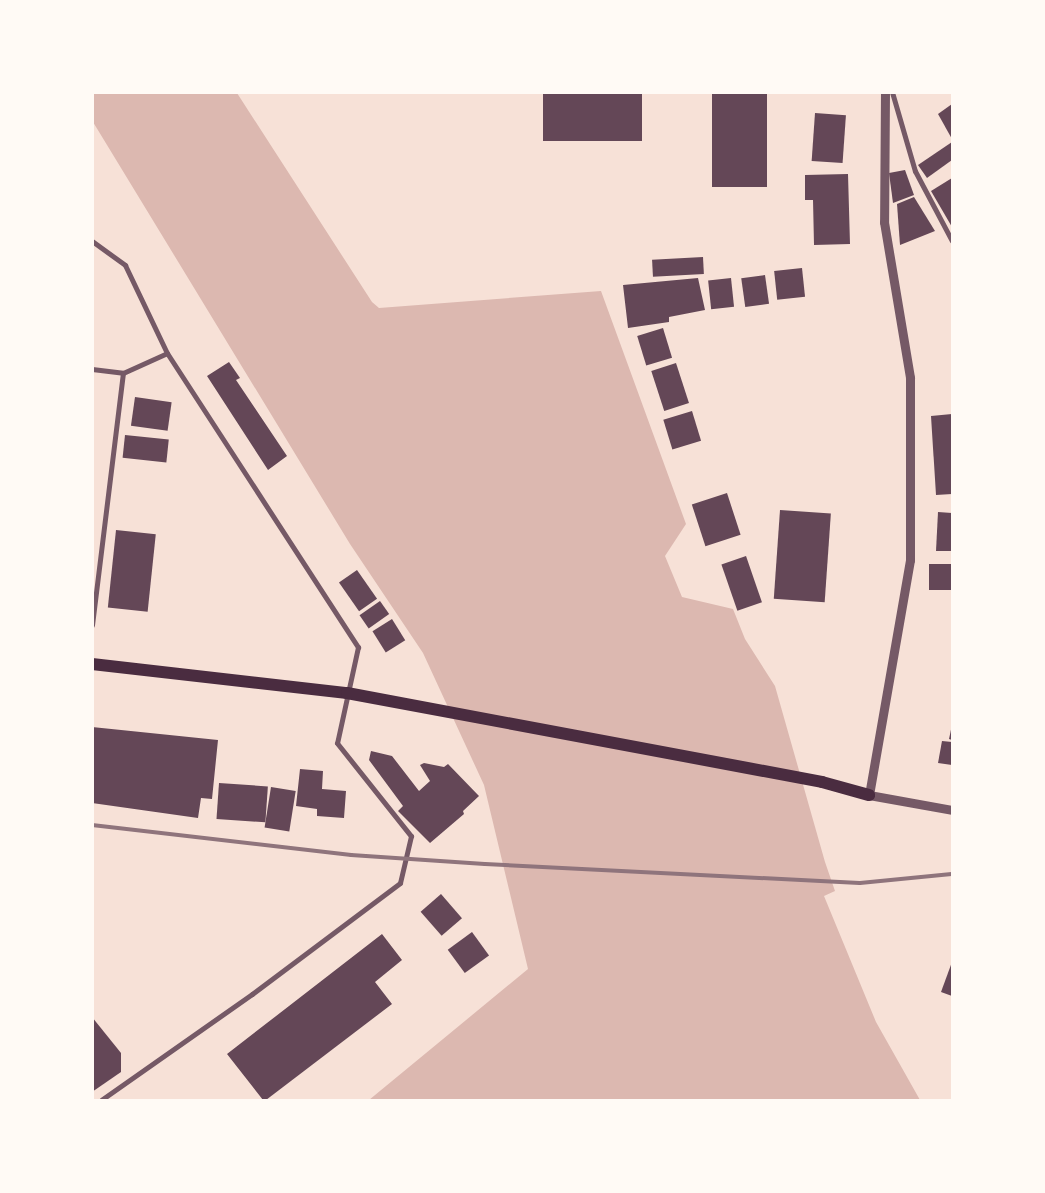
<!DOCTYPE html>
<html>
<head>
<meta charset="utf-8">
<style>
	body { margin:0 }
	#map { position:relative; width:1045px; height:1193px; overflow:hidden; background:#f7e1d7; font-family:"Noto Sans",sans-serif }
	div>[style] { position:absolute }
	.water>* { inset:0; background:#dcb8b0 }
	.building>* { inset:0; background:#644757; transform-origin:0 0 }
	.minor>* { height:5px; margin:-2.5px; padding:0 2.5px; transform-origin:2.5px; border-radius:2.5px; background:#755966 }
	.tertiary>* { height:9px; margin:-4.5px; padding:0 4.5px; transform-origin:4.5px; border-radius:4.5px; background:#755966 }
	.primary>* { height:12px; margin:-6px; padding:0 6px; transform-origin:6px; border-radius:6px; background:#4a2c40 }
	.rail>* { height:4px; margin:-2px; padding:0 2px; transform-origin:2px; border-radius:2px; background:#8f747c }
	span { translate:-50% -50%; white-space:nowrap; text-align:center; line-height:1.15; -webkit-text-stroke:4.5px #fffaf5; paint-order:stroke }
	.frame { position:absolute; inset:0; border:94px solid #fffaf5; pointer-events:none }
</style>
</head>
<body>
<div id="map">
	<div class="water">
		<div style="clip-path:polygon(93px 93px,237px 93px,372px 302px,379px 308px,601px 291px,686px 524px,665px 556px,682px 597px,733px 609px,745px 639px,775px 686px,825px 862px,835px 891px,824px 896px,876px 1022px,920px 1100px,369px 1100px,528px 969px,484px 785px,423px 653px,350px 544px,93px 122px)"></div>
	</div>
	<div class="building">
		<div style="left:543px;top:92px;width:99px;height:49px"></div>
		<div style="left:712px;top:92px;width:55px;height:95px"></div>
		<div style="clip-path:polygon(952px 104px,952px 139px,938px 114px)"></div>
		<div style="left:815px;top:113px;width:31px;height:48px;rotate:4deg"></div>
		<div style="clip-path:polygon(952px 142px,952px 160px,927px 178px,918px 165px)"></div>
		<div style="clip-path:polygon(905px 170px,914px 195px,893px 203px,889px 173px)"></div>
		<div style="clip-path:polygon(848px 174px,850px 244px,814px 245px,813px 200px,805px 200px,805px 175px)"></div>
		<div style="clip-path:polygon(952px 178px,952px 227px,931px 191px)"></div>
		<div style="clip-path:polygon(914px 197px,935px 231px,900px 245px,897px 204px)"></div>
		<div style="left:703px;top:257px;width:17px;height:51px;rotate:87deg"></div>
		<div style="left:802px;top:268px;width:29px;height:28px;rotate:84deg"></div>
		<div style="left:765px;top:275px;width:29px;height:24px;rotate:82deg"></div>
		<div style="clip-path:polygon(698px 278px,705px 310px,669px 317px,669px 322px,628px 328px,623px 285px)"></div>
		<div style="left:731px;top:278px;width:29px;height:23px;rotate:84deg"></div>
		<div style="left:663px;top:328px;width:31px;height:27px;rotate:73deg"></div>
		<div style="clip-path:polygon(229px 362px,240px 378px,236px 380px,287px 456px,268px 470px,207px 376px)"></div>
		<div style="left:676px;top:363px;width:42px;height:26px;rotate:72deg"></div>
		<div style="left:135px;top:397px;width:37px;height:29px;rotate:8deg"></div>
		<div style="left:692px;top:411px;width:31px;height:30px;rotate:73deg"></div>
		<div style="clip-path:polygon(952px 414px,952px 494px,936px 495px,931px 416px)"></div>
		<div style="left:125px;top:435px;width:44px;height:23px;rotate:6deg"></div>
		<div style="left:727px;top:493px;width:44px;height:37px;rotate:72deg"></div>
		<div style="left:780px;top:510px;width:51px;height:89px;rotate:4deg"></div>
		<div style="clip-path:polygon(938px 512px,952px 513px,952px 551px,936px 551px)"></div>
		<div style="left:116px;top:530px;width:40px;height:78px;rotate:6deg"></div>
		<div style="left:746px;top:556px;width:49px;height:26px;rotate:71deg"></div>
		<div style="left:929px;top:564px;width:23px;height:26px"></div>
		<div style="left:357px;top:570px;width:35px;height:22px;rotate:55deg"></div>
		<div style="left:380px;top:601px;width:16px;height:25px;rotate:55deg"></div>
		<div style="left:392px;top:619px;width:25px;height:23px;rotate:58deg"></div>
		<div style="clip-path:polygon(952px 725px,952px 740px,949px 739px)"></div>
		<div style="clip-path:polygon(92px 727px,218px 740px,212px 799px,201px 798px,198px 818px,92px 803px)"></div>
		<div style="clip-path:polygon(942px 741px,952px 742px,952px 765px,938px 763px)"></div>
		<div style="clip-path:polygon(371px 751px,392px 756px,419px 791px,430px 781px,420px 765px,424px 763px,444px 767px,448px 764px,479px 796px,463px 811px,464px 814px,430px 843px,398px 811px,403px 806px,369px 760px)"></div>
		<div style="clip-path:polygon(300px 769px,323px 771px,322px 789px,346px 791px,344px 818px,317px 816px,317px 809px,296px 806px)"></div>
		<div style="left:219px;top:783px;width:49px;height:36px;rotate:4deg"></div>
		<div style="left:271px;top:787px;width:25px;height:41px;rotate:9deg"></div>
		<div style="left:441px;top:894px;width:32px;height:27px;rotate:49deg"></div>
		<div style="left:472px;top:932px;width:29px;height:30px;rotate:54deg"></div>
		<div style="clip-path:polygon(382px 934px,402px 960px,375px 982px,392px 1004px,266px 1100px,263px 1100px,227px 1054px)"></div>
		<div style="clip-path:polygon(952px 962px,952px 996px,941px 992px)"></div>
		<div style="clip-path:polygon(92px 1017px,121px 1053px,121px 1072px,92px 1092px)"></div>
	</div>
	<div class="minor">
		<div style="left:892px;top:92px;width:82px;rotate:73.8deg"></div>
		<div style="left:915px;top:171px;width:79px;rotate:62.1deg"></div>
		<div style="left:92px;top:241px;width:41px;rotate:36deg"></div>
		<div style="left:125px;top:265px;width:98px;rotate:64.5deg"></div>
		<div style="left:167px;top:353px;width:351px;rotate:57deg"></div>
		<div style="left:358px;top:647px;width:98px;rotate:102.3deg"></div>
		<div style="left:337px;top:743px;width:119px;rotate:51.5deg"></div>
		<div style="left:411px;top:836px;width:48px;rotate:103.2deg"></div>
		<div style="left:400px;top:883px;width:185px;rotate:143.1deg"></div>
		<div style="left:252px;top:994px;width:184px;rotate:144.9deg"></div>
		<div style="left:92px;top:369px;width:31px;rotate:7deg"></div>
		<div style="left:92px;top:625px;width:254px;rotate:-83deg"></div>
		<div style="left:123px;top:373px;width:48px;rotate:-24.4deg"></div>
	</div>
	<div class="tertiary">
		<div style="left:885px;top:92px;width:130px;rotate:90.4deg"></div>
		<div style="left:884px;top:222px;width:158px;rotate:80.5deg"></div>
		<div style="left:910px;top:378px;width:182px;rotate:90deg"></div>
		<div style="left:910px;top:560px;width:239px;rotate:99.9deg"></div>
		<div style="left:869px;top:795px;width:84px;rotate:10.2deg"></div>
	</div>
	<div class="primary">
		<div style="left:92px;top:664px;width:257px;rotate:6.5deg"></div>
		<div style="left:347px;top:693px;width:483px;rotate:10.6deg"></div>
		<div style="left:822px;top:782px;width:49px;rotate:15.5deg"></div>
	</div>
	<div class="rail">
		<div style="left:92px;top:825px;width:261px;rotate:6.6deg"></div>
		<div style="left:351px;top:855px;width:134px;rotate:3.8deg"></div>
		<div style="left:485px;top:864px;width:375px;rotate:2.9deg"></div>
		<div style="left:860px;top:883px;width:92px;rotate:-5.6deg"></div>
	</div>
	<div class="frame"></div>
</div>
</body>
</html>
